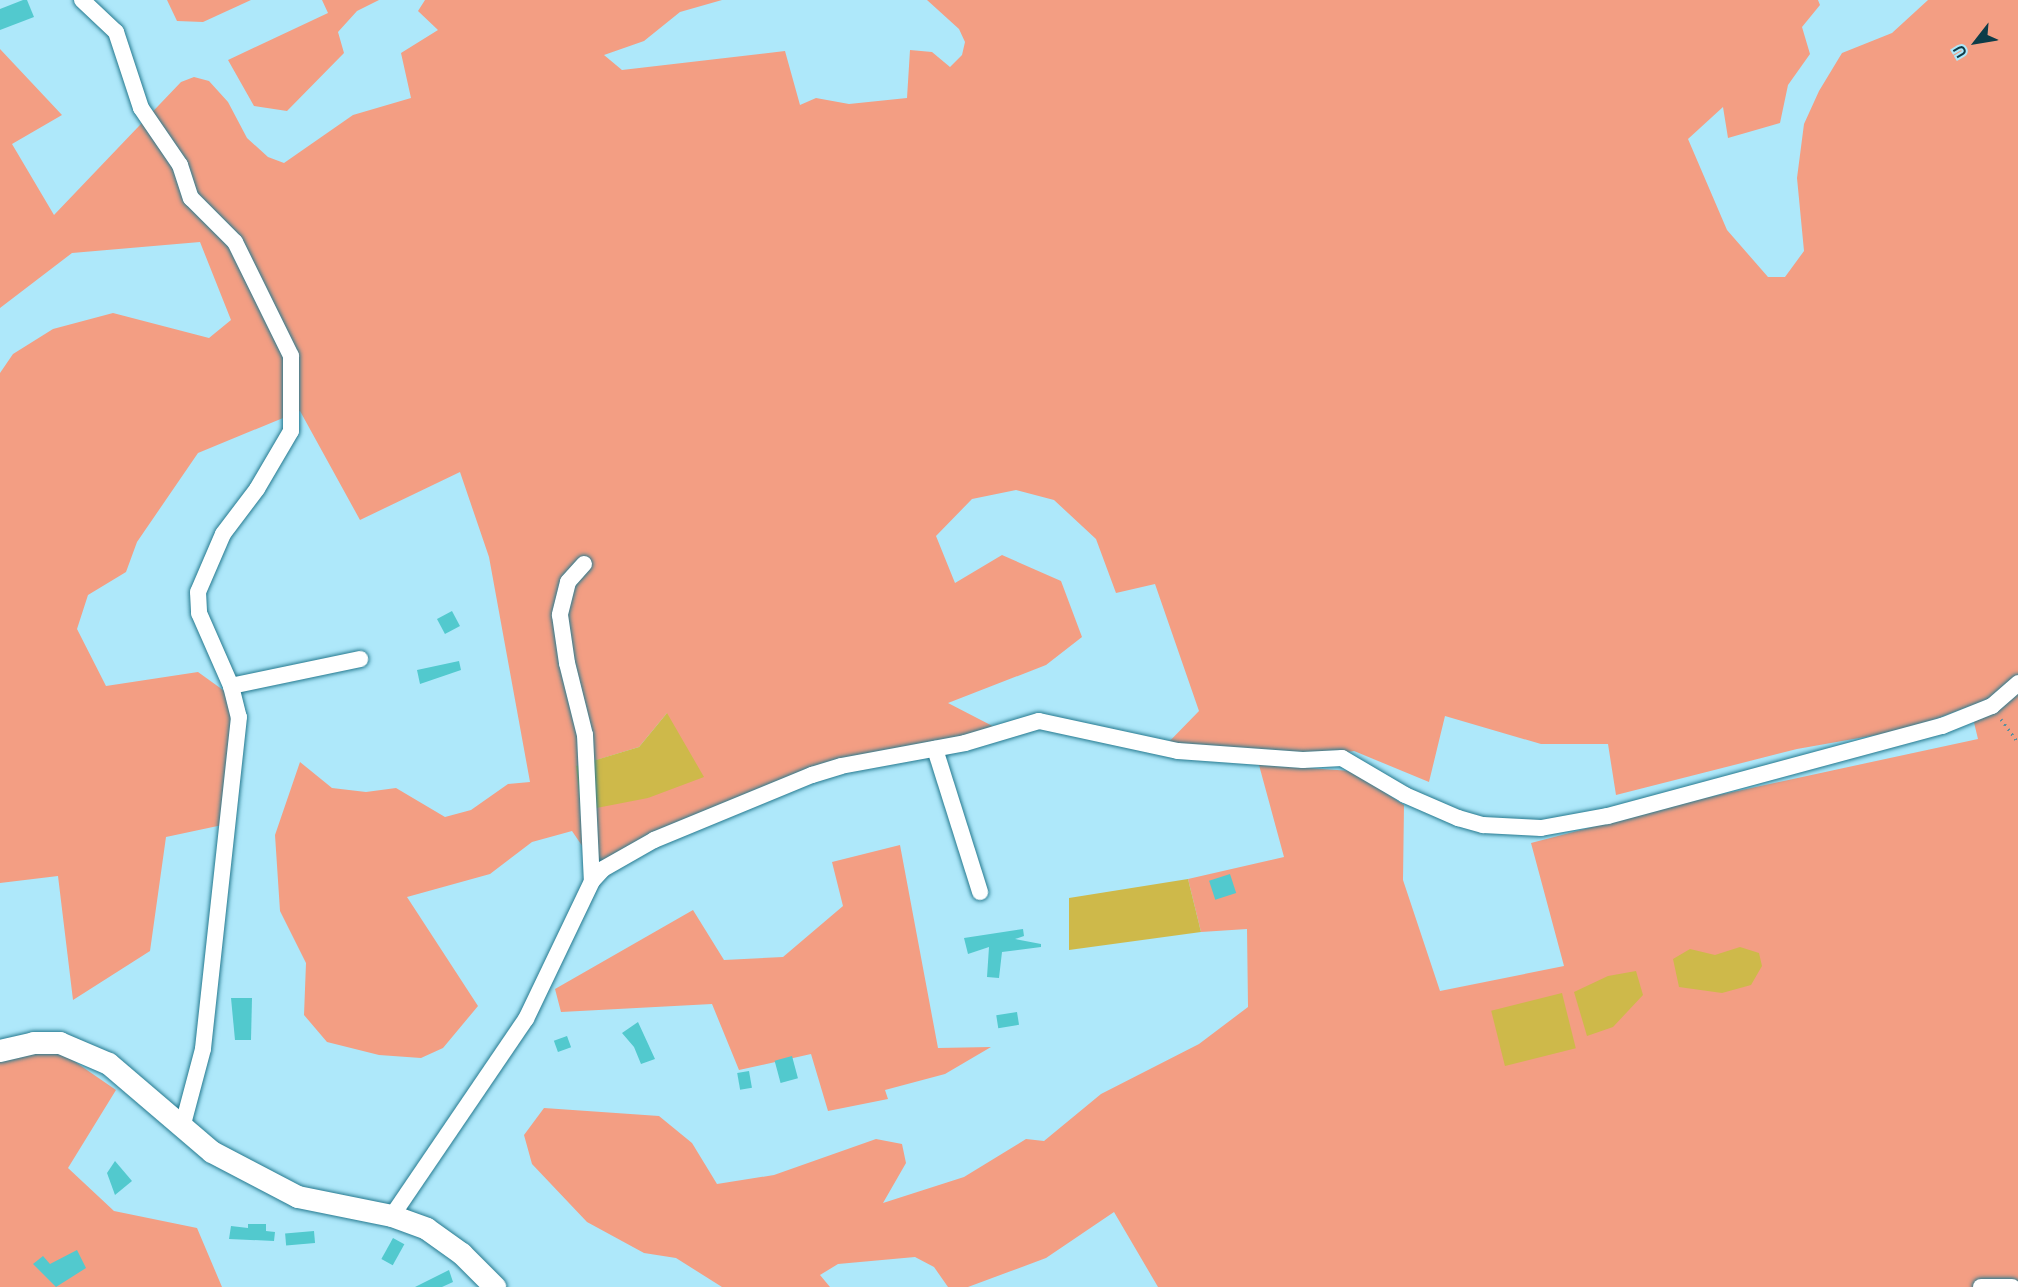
<!DOCTYPE html>
<html>
<head>
<meta charset="utf-8">
<style>
	body { margin:0 }
	#map { position:relative; width:2018px; height:1287px; overflow:hidden; background:#aee8fa; font-family:Cabin,sans-serif }
	div>[style] { position:absolute }
	.green>* { inset:0; background:#f39e83 }
	.water>* { inset:0; background:#ceb94a; transform-origin:0 0 }
	.building>* { inset:0; background:#52c9ce; transform-origin:0 0 }
	.path>* { height:3px; margin-top:-1.5px; transform-origin:0; background:repeating-linear-gradient(90deg,#5a8e9d 0 1.5px,transparent 0 6px) }
	.roads { filter:drop-shadow(0 0 2px #25798f) drop-shadow(0 0 2px #25798f) }
	.minor>* { height:16px; margin:-8px; padding:0 8px; transform-origin:8px; border-radius:8px; background:#fff }
	.major>* { height:22px; margin:-11px; padding:0 11px; transform-origin:11px; border-radius:11px; background:#fff }
	span { translate:-50% -50%; white-space:nowrap; text-align:center; line-height:1.15; -webkit-text-stroke:4.5px #aee8fa; paint-order:stroke }
	.north { position:absolute; left:1946px; top:12px; width:60px; height:60px; -webkit-text-stroke:4px #aee8fa; paint-order:stroke; rotate:239deg; font-size:16px; font-weight:700; line-height:24px; text-align:center; color:#0d3c48 }
	.north::after { content:''; display:block; margin:auto; width:21px; height:27px; background:#0d3c48; clip-path:polygon(50% 0,100% 100%,50% 72%,0 100%) }
</style>
</head>
<body>
<div id="map">
	<div class="green">
		<div style="clip-path:polygon(167px 0,251px 0,203px 22px,177px 21px)"></div>
		<div style="clip-path:polygon(322px 0,379px 0,357px 11px,338px 32px,344px 53px,287px 111px,254px 106px,228px 60px,328px 13px)"></div>
		<div style="clip-path:polygon(evenodd,425px 0,722px 0,680px 12px,644px 41px,604px 55px,622px 70px,785px 51px,800px 105px,816px 98px,849px 104px,907px 98px,910px 50px,932px 52px,950px 67px,962px 55px,965px 42px,959px 29px,927px 0,1818px 0,1820px 5px,1802px 27px,1810px 54px,1788px 85px,1780px 123px,1728px 138px,1723px 107px,1688px 139px,1727px 230px,1768px 277px,1785px 277px,1804px 251px,1797px 178px,1804px 124px,1819px 91px,1842px 53px,1892px 33px,1928px 0,2018px 0,2018px 1287px,1158px 1287px,1114px 1212px,1046px 1258px,968px 1287px,948px 1287px,934px 1267px,915px 1257px,838px 1264px,820px 1275px,830px 1287px,722px 1287px,676px 1258px,644px 1253px,587px 1222px,532px 1164px,524px 1135px,544px 1108px,659px 1116px,692px 1143px,717px 1184px,774px 1175px,876px 1139px,902px 1144px,906px 1163px,883px 1203px,964px 1177px,1026px 1139px,1044px 1141px,1101px 1094px,1199px 1044px,1248px 1007px,1247px 929px,1201px 932px,1188px 879px,1284px 857px,1259px 765px,1161px 750px,1199px 711px,1155px 584px,1116px 593px,1096px 539px,1054px 500px,1016px 490px,972px 499px,936px 536px,955px 583px,1002px 555px,1061px 581px,1082px 637px,1046px 665px,948px 703px,1006px 733px,819px 766px,595px 865px,572px 831px,532px 842px,490px 874px,407px 897px,478px 1006px,443px 1048px,421px 1058px,379px 1055px,327px 1042px,304px 1015px,306px 963px,280px 911px,275px 835px,300px 762px,332px 788px,366px 792px,396px 788px,445px 817px,471px 810px,508px 784px,530px 782px,489px 557px,460px 472px,360px 520px,300px 411px,198px 453px,137px 542px,126px 572px,88px 595px,77px 629px,106px 686px,198px 672px,223px 690px,235px 710px,227px 824px,166px 837px,150px 951px,73px 1000px,58px 876px,0 883px,0 373px,13px 354px,53px 329px,113px 313px,209px 338px,231px 320px,200px 242px,72px 253px,0 308px,0 49px,62px 115px,12px 144px,54px 215px,181px 82px,194px 77px,209px 81px,228px 102px,247px 138px,268px 157px,284px 163px,353px 115px,411px 98px,401px 53px,438px 30px,418px 11px,425px 0,1970px 706px,1978px 739px,1700px 799px,1531px 843px,1564px 966px,1440px 991px,1403px 880px,1404px 805px,1352px 771px,1263px 765px,1354px 751px,1429px 782px,1445px 716px,1541px 744px,1608px 744px,1616px 795px,1797px 749px,1910px 729px,1970px 706px,425px 0,667px 713px,648px 798px,577px 766px,639px 747px,667px 713px)"></div>
		<div style="clip-path:polygon(900px 845px,938px 1048px,991px 1047px,945px 1074px,885px 1090px,888px 1099px,828px 1111px,811px 1054px,739px 1070px,712px 1004px,561px 1012px,555px 989px,693px 910px,724px 960px,783px 957px,843px 906px,832px 862px)"></div>
		<div style="clip-path:polygon(55px 1048px,116px 1090px,68px 1168px,114px 1211px,197px 1228px,222px 1287px,0 1287px,0 1056px)"></div>
	</div>
	<div class="water">
		<div style="clip-path:polygon(667px 713px,704px 777px,648px 798px,581px 811px,576px 766px,639px 747px)"></div>
		<div style="clip-path:polygon(1188px 879px,1201px 932px,1069px 950px,1069px 898px)"></div>
		<div style="clip-path:polygon(1740px 947px,1759px 953px,1762px 966px,1751px 985px,1722px 993px,1679px 987px,1673px 959px,1690px 949px,1715px 955px)"></div>
		<div style="clip-path:polygon(1636px 971px,1643px 995px,1613px 1027px,1587px 1036px,1574px 992px,1608px 976px)"></div>
		<div style="left:1562px;top:993px;width:57px;height:73px;rotate:76deg"></div>
	</div>
	<div class="building">
		<div style="clip-path:polygon(23px 0,27px 0,34px 17px,0 30px,0 9px)"></div>
		<div style="left:452px;top:611px;width:17px;height:17px;rotate:62deg"></div>
		<div style="clip-path:polygon(459px 661px,461px 670px,420px 684px,417px 670px)"></div>
		<div style="left:1230px;top:874px;width:20px;height:22px;rotate:72deg"></div>
		<div style="clip-path:polygon(1023px 929px,1024px 936px,1015px 939px,1041px 944px,1041px 947px,1002px 952px,999px 978px,987px 977px,989px 947px,968px 954px,964px 938px)"></div>
		<div style="clip-path:polygon(231px 998px,252px 998px,251px 1040px,235px 1040px)"></div>
		<div style="left:1017px;top:1012px;width:13px;height:21px;rotate:81deg"></div>
		<div style="clip-path:polygon(638px 1022px,655px 1059px,641px 1064px,634px 1047px,622px 1033px)"></div>
		<div style="left:567px;top:1036px;width:12px;height:14px;rotate:70deg"></div>
		<div style="left:792px;top:1056px;width:23px;height:18px;rotate:75deg"></div>
		<div style="left:749px;top:1071px;width:17px;height:12px;rotate:80deg"></div>
		<div style="clip-path:polygon(115px 1161px,132px 1181px,115px 1195px,107px 1173px)"></div>
		<div style="clip-path:polygon(248px 1224px,266px 1224px,266px 1231px,275px 1232px,274px 1241px,229px 1239px,231px 1226px,248px 1228px)"></div>
		<div style="left:314px;top:1231px;width:12px;height:29px;rotate:85deg"></div>
		<div style="left:393px;top:1238px;width:13px;height:24px;rotate:29deg"></div>
		<div style="clip-path:polygon(77px 1250px,86px 1268px,56px 1287px,33px 1264px,43px 1256px,50px 1264px)"></div>
		<div style="clip-path:polygon(449px 1270px,453px 1282px,442px 1287px,415px 1287px)"></div>
	</div>
	<div class="path">
		<div style="left:2001px;top:719px;width:29px;rotate:54deg"></div>
	</div>
	<div class="roads">
		<div class="minor">
			<div style="left:82px;top:0;width:47px;rotate:43.3deg"></div>
			<div style="left:116px;top:32px;width:80px;rotate:71.8deg"></div>
			<div style="left:141px;top:108px;width:69px;rotate:55.6deg"></div>
			<div style="left:180px;top:165px;width:35px;rotate:72deg"></div>
			<div style="left:191px;top:198px;width:62px;rotate:45deg"></div>
			<div style="left:235px;top:242px;width:127px;rotate:63.8deg"></div>
			<div style="left:291px;top:356px;width:75px;rotate:90deg"></div>
			<div style="left:291px;top:431px;width:67px;rotate:120.4deg"></div>
			<div style="left:257px;top:489px;width:56px;rotate:127.1deg"></div>
			<div style="left:223px;top:534px;width:63px;rotate:113.3deg"></div>
			<div style="left:198px;top:592px;width:21px;rotate:87deg"></div>
			<div style="left:199px;top:613px;width:80px;rotate:66.3deg"></div>
			<div style="left:231px;top:686px;width:32px;rotate:76deg"></div>
			<div style="left:239px;top:717px;width:334px;rotate:96.2deg"></div>
			<div style="left:203px;top:1049px;width:82px;rotate:104.9deg"></div>
			<div style="left:584px;top:564px;width:24px;rotate:132deg"></div>
			<div style="left:568px;top:582px;width:34px;rotate:104deg"></div>
			<div style="left:560px;top:615px;width:49px;rotate:81.7deg"></div>
			<div style="left:567px;top:663px;width:74px;rotate:76deg"></div>
			<div style="left:585px;top:735px;width:146px;rotate:87.3deg"></div>
			<div style="left:231px;top:686px;width:132px;rotate:-11.8deg"></div>
			<div style="left:935px;top:749px;width:150px;rotate:72.5deg"></div>
			<div style="left:392px;top:1216px;width:238px;rotate:-55.8deg"></div>
			<div style="left:526px;top:1019px;width:153px;rotate:-64.4deg"></div>
			<div style="left:592px;top:881px;width:16px;rotate:-47deg"></div>
			<div style="left:603px;top:869px;width:59px;rotate:-29.6deg"></div>
			<div style="left:654px;top:840px;width:171px;rotate:-22.4deg"></div>
			<div style="left:812px;top:775px;width:30px;rotate:-17deg"></div>
			<div style="left:841px;top:766px;width:126px;rotate:-10.5deg"></div>
			<div style="left:965px;top:743px;width:77px;rotate:-16.6deg"></div>
			<div style="left:1039px;top:721px;width:142px;rotate:12.2deg"></div>
			<div style="left:1178px;top:751px;width:125px;rotate:4.1deg"></div>
			<div style="left:1303px;top:760px;width:39px;rotate:-3deg"></div>
			<div style="left:1342px;top:758px;width:73px;rotate:30.4deg"></div>
			<div style="left:1405px;top:795px;width:58px;rotate:23.5deg"></div>
			<div style="left:1458px;top:818px;width:26px;rotate:16deg"></div>
			<div style="left:1483px;top:825px;width:58px;rotate:3deg"></div>
			<div style="left:1541px;top:828px;width:68px;rotate:-10.2deg"></div>
			<div style="left:1608px;top:816px;width:346px;rotate:-15.1deg"></div>
			<div style="left:1942px;top:726px;width:54px;rotate:-21.8deg"></div>
			<div style="left:1992px;top:706px;width:35px;rotate:-41deg"></div>
			<div style="left:1981px;top:1287px;width:31px"></div>
		</div>
		<div class="major">
			<div style="left:0;top:1051px;width:35px;rotate:-13deg"></div>
			<div style="left:34px;top:1043px;width:26px"></div>
			<div style="left:60px;top:1043px;width:53px;rotate:23.2deg"></div>
			<div style="left:109px;top:1064px;width:135px;rotate:40.5deg"></div>
			<div style="left:212px;top:1152px;width:97px;rotate:27.6deg"></div>
			<div style="left:298px;top:1197px;width:96px;rotate:11.4deg"></div>
			<div style="left:392px;top:1216px;width:37px;rotate:20deg"></div>
			<div style="left:427px;top:1229px;width:43px;rotate:35.5deg"></div>
			<div style="left:462px;top:1254px;width:47px;rotate:45deg"></div>
		</div>
	</div>
	<div class="north">U</div>
</div>
</body>
</html>
